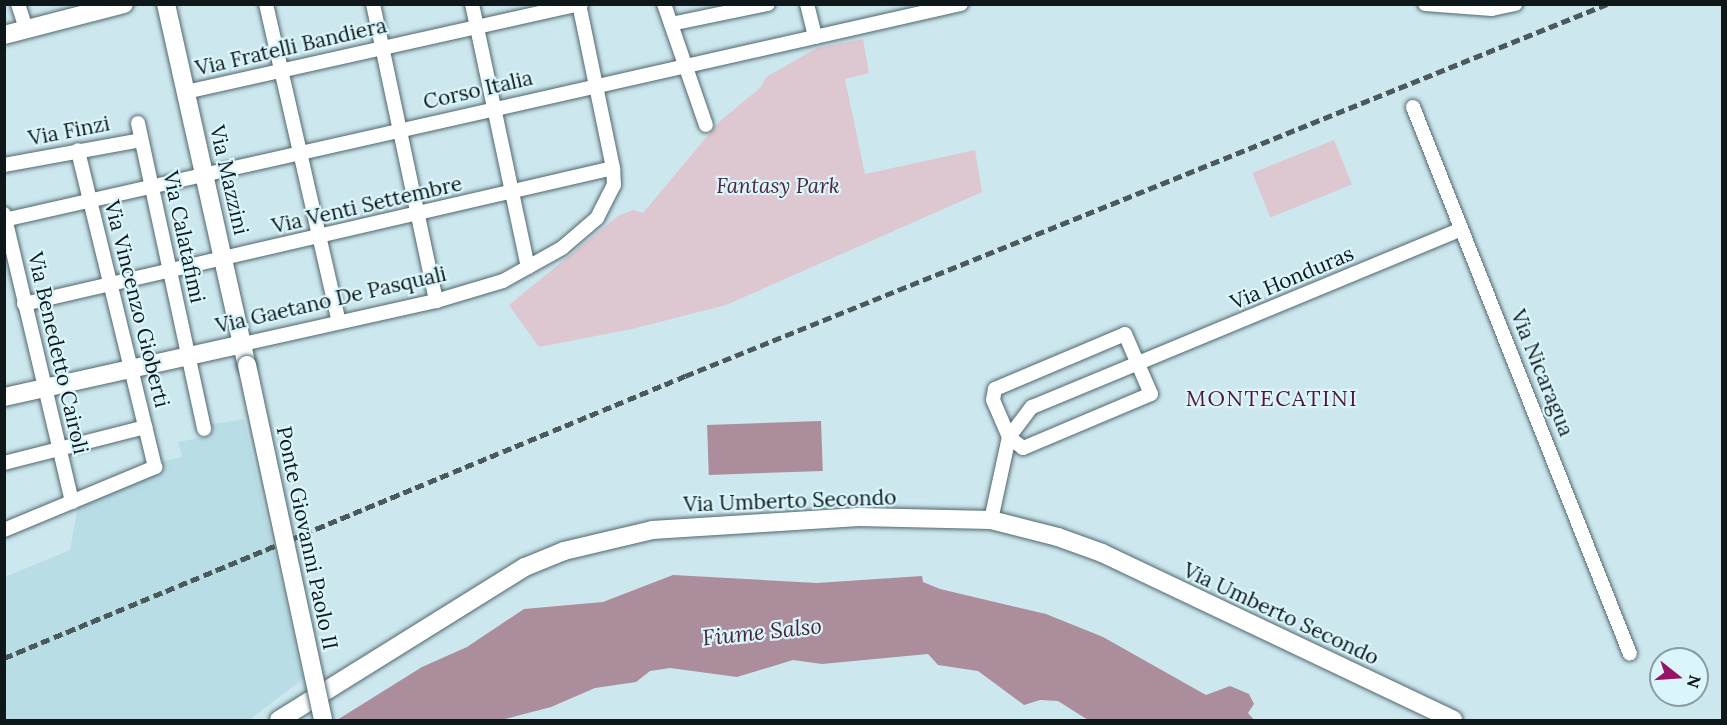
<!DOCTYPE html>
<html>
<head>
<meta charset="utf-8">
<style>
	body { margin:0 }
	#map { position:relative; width:1727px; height:725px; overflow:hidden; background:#cde7ee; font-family:Lora,serif }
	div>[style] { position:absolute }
	.built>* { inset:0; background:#b9dde5 }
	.green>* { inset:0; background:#ddc7d1; transform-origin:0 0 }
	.water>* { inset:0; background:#ab8d9b; transform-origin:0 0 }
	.roads { filter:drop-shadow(0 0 2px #50676d) drop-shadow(0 0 2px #50676d) }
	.street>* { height:14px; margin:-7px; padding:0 7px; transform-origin:7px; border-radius:7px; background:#fff }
	.secondary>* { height:18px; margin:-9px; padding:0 9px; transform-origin:9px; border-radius:9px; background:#fff }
	.rail>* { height:4.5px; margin-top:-2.25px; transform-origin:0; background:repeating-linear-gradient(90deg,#4a595c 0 9px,transparent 0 13.5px) }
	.bridges { filter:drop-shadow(0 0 2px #50676d) drop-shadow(0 0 2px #50676d) }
	.secondary-bridge>* { height:18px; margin:-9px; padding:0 9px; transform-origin:9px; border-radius:9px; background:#fff }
	span { translate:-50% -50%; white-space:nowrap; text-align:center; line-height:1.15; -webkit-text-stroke:4.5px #daf5fb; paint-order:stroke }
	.street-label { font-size:21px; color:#0e181a }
	.park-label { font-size:21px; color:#50253b; font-style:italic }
	.neighbourhood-label { font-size:22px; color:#521538; letter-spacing:1.5px }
	.water-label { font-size:22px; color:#4d2339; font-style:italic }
	.frame { position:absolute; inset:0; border:6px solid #0e181a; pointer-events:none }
	.north { position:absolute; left:1649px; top:647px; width:60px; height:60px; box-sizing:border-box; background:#daf5fb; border:2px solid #889da1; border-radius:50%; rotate:107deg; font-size:16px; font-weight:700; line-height:24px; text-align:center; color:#0e181a }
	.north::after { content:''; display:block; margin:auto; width:21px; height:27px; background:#981267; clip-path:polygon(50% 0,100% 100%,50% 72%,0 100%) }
</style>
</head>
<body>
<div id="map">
	<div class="built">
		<div style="clip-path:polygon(244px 419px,303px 679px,249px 720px,5px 720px,5px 577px,70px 550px,78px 506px,164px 471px,161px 462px,182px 457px,178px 442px,210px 436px,207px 425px)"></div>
	</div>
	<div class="green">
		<div style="clip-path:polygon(863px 39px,869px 73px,845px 79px,865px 174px,975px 150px,982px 192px,726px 305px,632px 329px,539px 347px,509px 305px,618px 216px,633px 210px,643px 213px,719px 122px,761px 87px,766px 77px,817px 48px)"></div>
		<div style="left:1334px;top:140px;width:48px;height:88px;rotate:68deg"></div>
	</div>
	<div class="water">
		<div style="left:821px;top:421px;width:50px;height:114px;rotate:88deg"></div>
		<div style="clip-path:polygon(673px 575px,817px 583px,922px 576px,923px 582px,940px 589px,1046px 614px,1103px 637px,1206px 695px,1230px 686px,1249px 694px,1254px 704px,1248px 713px,1254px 720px,1088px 720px,1058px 701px,1040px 700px,1024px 705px,978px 671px,938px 665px,928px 654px,822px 664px,793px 660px,737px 677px,670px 668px,650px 671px,636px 682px,595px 688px,551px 707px,501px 720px,337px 720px,422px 667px,467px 647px,524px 609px,603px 602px)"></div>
	</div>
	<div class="roads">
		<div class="street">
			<div style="left:18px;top:4px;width:26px;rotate:72deg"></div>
			<div style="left:266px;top:4px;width:326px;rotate:77.1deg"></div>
			<div style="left:373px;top:4px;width:304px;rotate:78deg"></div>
			<div style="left:472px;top:4px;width:269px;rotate:78deg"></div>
			<div style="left:664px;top:4px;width:128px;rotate:70.9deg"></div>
			<div style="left:807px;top:4px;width:34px;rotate:76deg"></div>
			<div style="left:1425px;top:4px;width:67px;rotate:4.3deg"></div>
			<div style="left:1492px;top:9px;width:24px;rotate:-12deg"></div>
			<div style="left:671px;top:24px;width:99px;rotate:-11.7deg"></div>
			<div style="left:186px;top:92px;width:405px;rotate:-12.6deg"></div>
			<div style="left:1413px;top:107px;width:588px;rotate:68.36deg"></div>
			<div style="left:138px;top:123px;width:313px;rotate:77.8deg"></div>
			<div style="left:4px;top:165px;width:139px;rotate:-10.3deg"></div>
			<div style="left:4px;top:214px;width:296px;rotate:76.7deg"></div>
			<div style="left:4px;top:220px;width:981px;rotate:-12.72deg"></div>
			<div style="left:24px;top:304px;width:604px;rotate:-13deg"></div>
			<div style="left:1125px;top:334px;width:65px;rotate:66.6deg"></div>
			<div style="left:1151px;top:394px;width:139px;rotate:157.1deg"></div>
			<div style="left:1023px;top:448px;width:18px;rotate:-142deg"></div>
			<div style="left:1009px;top:437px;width:40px;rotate:-113.4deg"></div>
			<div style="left:993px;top:400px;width:11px;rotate:-80deg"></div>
			<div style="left:995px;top:389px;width:141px;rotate:-22.9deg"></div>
			<div style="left:243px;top:344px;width:198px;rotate:-12.6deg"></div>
			<div style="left:436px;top:301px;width:70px;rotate:-16.6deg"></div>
			<div style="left:503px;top:281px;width:68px;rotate:-29.2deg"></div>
			<div style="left:562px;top:248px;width:46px;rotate:-40.6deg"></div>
			<div style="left:597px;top:218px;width:37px;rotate:-63deg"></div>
			<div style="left:614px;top:185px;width:17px;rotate:-93deg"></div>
			<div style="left:613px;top:168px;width:167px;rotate:-101.7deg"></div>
			<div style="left:4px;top:463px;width:146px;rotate:-14.3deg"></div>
			<div style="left:991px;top:520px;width:85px;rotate:-77.8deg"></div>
			<div style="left:1009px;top:437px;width:38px;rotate:-53deg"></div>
			<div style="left:1032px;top:407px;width:464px;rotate:-22.5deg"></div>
			<div style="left:4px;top:530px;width:164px;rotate:-22.6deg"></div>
			<div style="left:155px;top:467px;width:326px;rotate:-103.7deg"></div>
		</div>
		<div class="secondary">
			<div style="left:166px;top:4px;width:370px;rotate:77.4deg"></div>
			<div style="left:4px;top:35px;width:124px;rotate:-14.5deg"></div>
			<div style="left:4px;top:397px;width:245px;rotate:-12.5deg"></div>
			<div style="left:279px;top:720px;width:290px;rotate:-31.9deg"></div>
			<div style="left:525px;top:567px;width:42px;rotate:-22.3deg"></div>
			<div style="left:564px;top:551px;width:90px;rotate:-13.4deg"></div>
			<div style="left:652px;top:530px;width:207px;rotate:-3.6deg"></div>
			<div style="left:859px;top:517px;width:132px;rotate:1.3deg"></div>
			<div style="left:991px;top:520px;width:69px;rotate:14.2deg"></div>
			<div style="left:1058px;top:537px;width:47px;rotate:20deg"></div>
			<div style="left:1102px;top:553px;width:389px;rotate:25.4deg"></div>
		</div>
	</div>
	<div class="rail">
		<div style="left:4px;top:658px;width:737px;rotate:-22.49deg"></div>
		<div style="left:685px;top:376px;width:994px;rotate:-21.97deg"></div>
	</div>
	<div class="bridges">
		<div class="secondary-bridge">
			<div style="left:247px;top:365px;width:363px;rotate:77.9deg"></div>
		</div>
	</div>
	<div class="street-label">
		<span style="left:291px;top:47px;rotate:-13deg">Via Fratelli Bandiera</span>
		<span style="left:478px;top:90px;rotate:-13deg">Corso Italia</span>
		<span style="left:69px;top:131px;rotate:-11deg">Via Finzi</span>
		<span style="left:229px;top:180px;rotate:77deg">Via Mazzini</span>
		<span style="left:367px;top:205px;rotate:-13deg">Via Venti Settembre</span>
		<span style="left:184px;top:237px;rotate:78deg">Via Calatafimi</span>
		<span style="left:1292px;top:278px;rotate:-23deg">Via Honduras</span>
		<span style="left:331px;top:300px;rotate:-13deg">Via Gaetano De Pasquali</span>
		<span style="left:137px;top:304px;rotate:76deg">Via Vincenzo Gioberti</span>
		<span style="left:58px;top:353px;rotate:77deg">Via Benedetto Cairoli</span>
		<span style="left:1542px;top:373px;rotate:68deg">Via Nicaragua</span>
		<span style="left:790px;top:501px;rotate:-2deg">Via Umberto Secondo</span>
		<span style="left:307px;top:538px;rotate:78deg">Ponte Giovanni Paolo II</span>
		<span style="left:1281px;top:614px;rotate:25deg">Via Umberto Secondo</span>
	</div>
	<div class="park-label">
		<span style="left:778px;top:186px">Fantasy Park</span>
	</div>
	<div class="neighbourhood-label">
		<span style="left:1272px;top:399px">MONTECATINI</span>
	</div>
	<div class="water-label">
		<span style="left:762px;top:632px;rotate:-6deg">Fiume Salso</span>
	</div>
	<div class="frame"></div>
	<div class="north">N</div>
</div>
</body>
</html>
